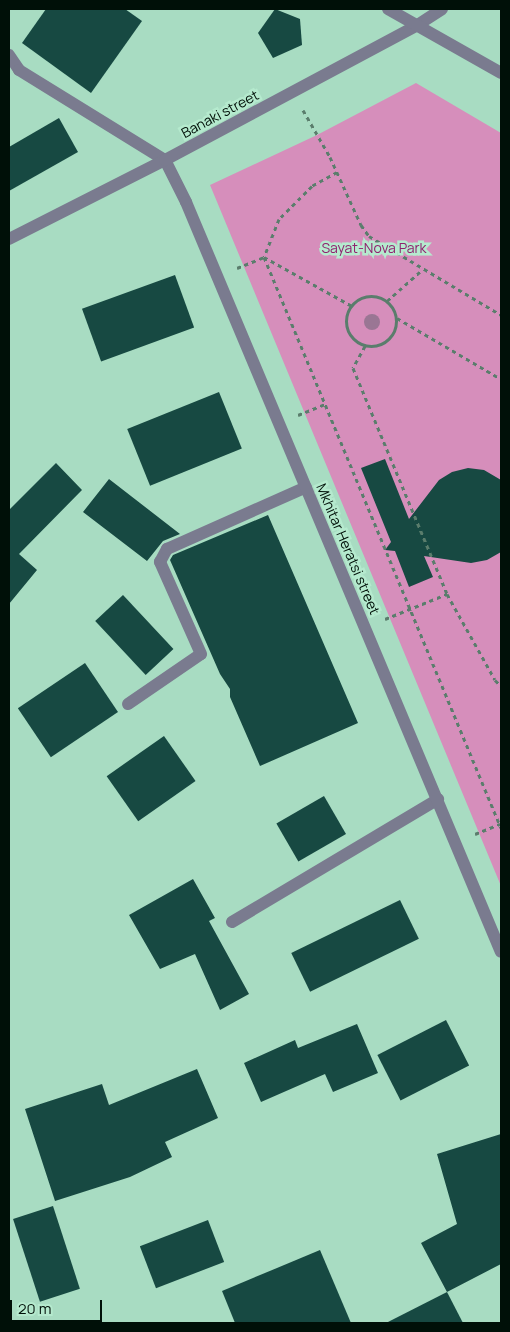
<!DOCTYPE html>
<html>
<head>
<meta charset="utf-8">
<style>
	body { margin:0 }
	#map { position:relative; width:510px; height:1332px; overflow:hidden; background:#a8dcc2; font-family:Manrope,sans-serif }
	div>[style] { position:absolute }
	.green>* { inset:0; background:#d68ebb }
	.building>* { inset:0; background:#174942; transform-origin:0 0 }
	.path>* { height:3px; margin-top:-1.5px; transform-origin:0; background:repeating-linear-gradient(90deg,#5a7d6c 0 4px,transparent 0 8px) }
	.path>.ring { margin:-1.5px; padding:0; box-sizing:content-box; background:none; border:3px solid #5a7d6c; border-radius:50% }
	.service>* { height:12px; margin:-6px; padding:0 6px; transform-origin:6px; border-radius:6px; background:#7a7b8f }
	.minor>* { height:12px; margin:-6px; padding:0 6px; transform-origin:6px; border-radius:6px; background:#7a7b8f }
	.tertiary>* { height:12px; margin:-6px; padding:0 6px; transform-origin:6px; border-radius:6px; background:#7a7b8f }
	.trees>* { width:16px; height:16px; margin:-8px; border-radius:50%; background:#9a7694 }
	span { translate:-50% -50%; white-space:nowrap; text-align:center; line-height:1.15; -webkit-text-stroke:5px #b5eace; paint-order:stroke }
	.street-label { font-size:14px; color:#001008 }
	.park-label { font-size:14px; color:#8f226f }
	.frame { position:absolute; inset:0; border:10px solid #001008; pointer-events:none }
	.scale { position:absolute; left:10px; top:1300px; width:92px; height:22px; box-sizing:border-box; border:2px solid #001008; border-top:0; padding-left:6px; font-size:15px; line-height:18px; white-space:nowrap; color:#001008; -webkit-text-stroke:4px #b5eace; paint-order:stroke }
</style>
</head>
<body>
<div id="map">
	<div class="green">
		<div style="clip-path:polygon(416px 83px,501px 133px,501px 886px,210px 185px,317px 135px)"></div>
	</div>
	<div class="building">
		<div style="clip-path:polygon(46px 9px,125px 9px,142px 21px,91px 93px,22px 43px)"></div>
		<div style="clip-path:polygon(275px 9px,300px 19px,302px 45px,273px 58px,258px 33px)"></div>
		<div style="clip-path:polygon(59px 118px,78px 152px,9px 191px,9px 147px)"></div>
		<div style="left:175px;top:275px;width:56px;height:99px;rotate:70deg"></div>
		<div style="left:219px;top:392px;width:61px;height:99px;rotate:68deg"></div>
		<div style="clip-path:polygon(385px 459px,409px 519px,439px 480px,452px 472px,468px 468px,484px 470px,501px 480px,501px 552px,487px 560px,471px 563px,424px 556px,433px 577px,409px 587px,395px 551px,385px 550px,391px 542px,361px 468px)"></div>
		<div style="clip-path:polygon(56px 463px,82px 490px,19px 554px,37px 570px,9px 604px,9px 510px)"></div>
		<div style="clip-path:polygon(109px 479px,180px 534px,163px 541px,147px 561px,83px 512px)"></div>
		<div style="clip-path:polygon(268px 515px,358px 723px,260px 766px,230px 697px,230px 689px,220px 674px,170px 560px,173px 555px)"></div>
		<div style="left:123px;top:595px;width:74px;height:38px;rotate:47deg"></div>
		<div style="left:85px;top:663px;width:59px;height:81px;rotate:56deg"></div>
		<div style="left:164px;top:736px;width:55px;height:70px;rotate:55deg"></div>
		<div style="left:324px;top:796px;width:44px;height:55px;rotate:60deg"></div>
		<div style="clip-path:polygon(193px 879px,215px 918px,209px 921px,249px 994px,220px 1010px,195px 954px,160px 969px,129px 915px)"></div>
		<div style="left:400px;top:900px;width:43px;height:121px;rotate:64deg"></div>
		<div style="left:446px;top:1020px;width:51px;height:77px;rotate:63deg"></div>
		<div style="clip-path:polygon(357px 1024px,378px 1073px,333px 1092px,325px 1074px,261px 1102px,244px 1063px,295px 1040px,298px 1048px)"></div>
		<div style="clip-path:polygon(197px 1069px,218px 1118px,165px 1142px,172px 1157px,130px 1177px,55px 1201px,25px 1109px,102px 1084px,109px 1105px)"></div>
		<div style="clip-path:polygon(501px 1134px,501px 1264px,447px 1292px,421px 1243px,457px 1224px,437px 1154px)"></div>
		<div style="left:53px;top:1206px;width:87px;height:42px;rotate:72deg"></div>
		<div style="left:208px;top:1220px;width:45px;height:73px;rotate:69deg"></div>
		<div style="clip-path:polygon(320px 1250px,351px 1323px,235px 1323px,222px 1291px)"></div>
		<div style="clip-path:polygon(447px 1292px,463px 1323px,386px 1323px)"></div>
	</div>
	<div class="path">
		<div style="left:303px;top:110px;width:54px;rotate:60.1deg"></div>
		<div style="left:330px;top:157px;width:75px;rotate:65.5deg"></div>
		<div style="left:361px;top:225px;width:14px;rotate:54deg"></div>
		<div style="left:369px;top:236px;width:154px;rotate:30.9deg"></div>
		<div style="left:337px;top:172px;width:29px;rotate:151deg"></div>
		<div style="left:312px;top:186px;width:47px;rotate:135deg"></div>
		<div style="left:279px;top:219px;width:41px;rotate:111.5deg"></div>
		<div style="left:264px;top:257px;width:618px;rotate:67.46deg"></div>
		<div style="left:237px;top:268px;width:29px;rotate:-22deg"></div>
		<div style="left:264px;top:257px;width:101px;rotate:29.1deg"></div>
		<div class="ring" style="left:346px;top:296px;width:47px;height:47px"></div>
		<div style="left:387px;top:301px;width:48px;rotate:-41.6deg"></div>
		<div style="left:397px;top:318px;width:121px;rotate:30.4deg"></div>
		<div style="left:365px;top:346px;width:25px;rotate:119deg"></div>
		<div style="left:353px;top:368px;width:245px;rotate:67.4deg"></div>
		<div style="left:447px;top:594px;width:98px;rotate:60.8deg"></div>
		<div style="left:495px;top:680px;width:8px;rotate:45deg"></div>
		<div style="left:298px;top:415px;width:29px;rotate:-22deg"></div>
		<div style="left:385px;top:619px;width:67px;rotate:-22deg"></div>
		<div style="left:475px;top:834px;width:27px;rotate:-22deg"></div>
	</div>
	<div class="service">
		<div style="left:9px;top:55px;width:18px;rotate:56deg"></div>
		<div style="left:19px;top:70px;width:172px;rotate:31.7deg"></div>
		<div style="left:128px;top:704px;width:88px;rotate:-34.4deg"></div>
		<div style="left:201px;top:654px;width:101px;rotate:-114deg"></div>
		<div style="left:160px;top:562px;width:15px;rotate:-62deg"></div>
		<div style="left:167px;top:549px;width:152px;rotate:-24deg"></div>
		<div style="left:232px;top:922px;width:240px;rotate:-30.8deg"></div>
	</div>
	<div class="minor">
		<div style="left:165px;top:160px;width:47px;rotate:63.4deg"></div>
		<div style="left:186px;top:202px;width:813px;rotate:67.22deg"></div>
		<div style="left:9px;top:239px;width:175px;rotate:-26.9deg"></div>
		<div style="left:165px;top:160px;width:285px;rotate:-28.1deg"></div>
		<div style="left:416px;top:26px;width:31px;rotate:-33deg"></div>
	</div>
	<div class="tertiary">
		<div style="left:388px;top:9px;width:130px;rotate:29.5deg"></div>
	</div>
	<div class="trees">
		<div style="left:372px;top:322px"></div>
	</div>
	<div class="street-label">
		<span style="left:220px;top:114px;rotate:-28deg">Banaki street</span>
		<span style="left:348px;top:549px;rotate:67deg">Mkhitar Heratsi street</span>
	</div>
	<div class="park-label">
		<span style="left:374px;top:248px">Sayat-Nova Park</span>
	</div>
	<div class="frame"></div>
	<div class="scale">20 m</div>
</div>
</body>
</html>
